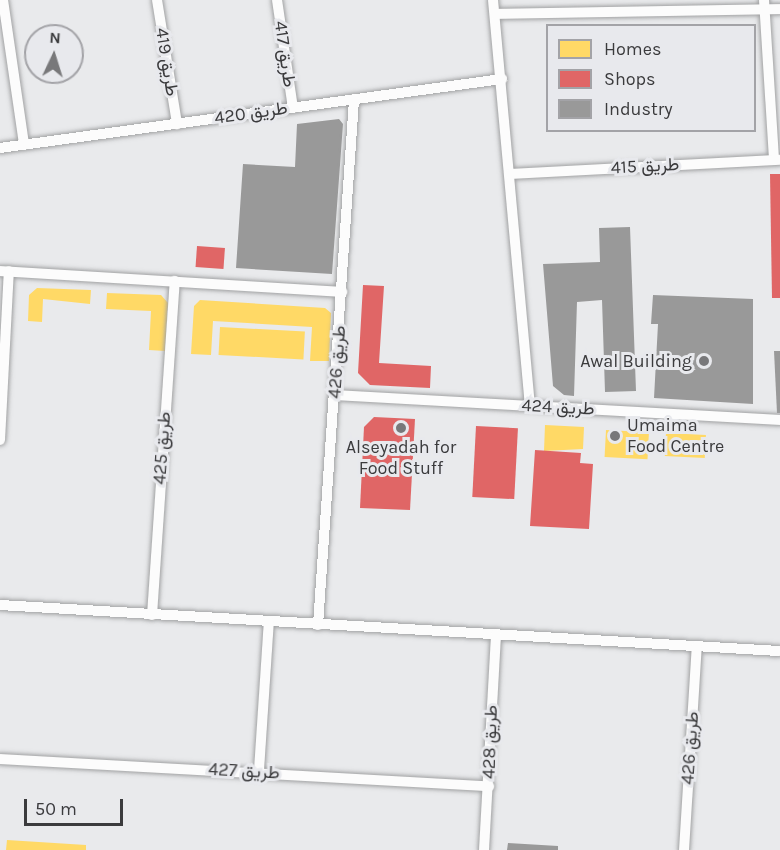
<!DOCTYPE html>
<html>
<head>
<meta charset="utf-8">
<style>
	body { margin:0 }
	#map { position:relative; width:780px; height:850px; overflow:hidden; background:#e9eaec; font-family:Karla,Vazirmatn,sans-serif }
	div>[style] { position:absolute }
	.homes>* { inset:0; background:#ffd966; transform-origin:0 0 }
	.shops>* { inset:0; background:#e06666; transform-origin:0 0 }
	.industry>* { inset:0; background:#999 }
	.roads { filter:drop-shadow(0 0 2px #a1a2a3) drop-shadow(0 0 2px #a1a2a3) }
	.street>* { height:10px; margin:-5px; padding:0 5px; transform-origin:5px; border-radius:5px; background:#fcfcfc }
	.dots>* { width:16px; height:16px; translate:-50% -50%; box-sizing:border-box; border:3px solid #e8e9ed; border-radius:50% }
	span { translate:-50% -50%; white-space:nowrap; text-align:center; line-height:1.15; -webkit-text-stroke:6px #e8e9ed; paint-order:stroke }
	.street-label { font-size:18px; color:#3b3b3d }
	.poi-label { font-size:18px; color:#3b3b3d }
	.right { translate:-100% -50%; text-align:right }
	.left { translate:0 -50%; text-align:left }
	.legend { position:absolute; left:546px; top:24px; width:210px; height:108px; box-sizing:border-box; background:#e8e9ed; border:2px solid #a3a3a7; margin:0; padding:8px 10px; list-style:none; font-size:18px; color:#3b3b3d }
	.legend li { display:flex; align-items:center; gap:12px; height:30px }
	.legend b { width:30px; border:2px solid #a3a3a7 }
	.north { position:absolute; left:24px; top:24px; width:60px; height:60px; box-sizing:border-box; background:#e8e9ed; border:2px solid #a3a3a7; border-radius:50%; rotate:4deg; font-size:16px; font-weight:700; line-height:24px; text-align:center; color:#3b3b3d }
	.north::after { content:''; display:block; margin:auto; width:21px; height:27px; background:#78787a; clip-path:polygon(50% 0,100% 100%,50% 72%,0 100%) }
	.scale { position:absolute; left:24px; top:799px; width:99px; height:27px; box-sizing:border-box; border:3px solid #3b3b3d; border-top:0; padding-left:8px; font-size:18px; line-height:21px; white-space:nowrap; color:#3b3b3d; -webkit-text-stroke:4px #e8e9ed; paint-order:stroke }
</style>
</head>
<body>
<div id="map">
	<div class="homes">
		<div style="clip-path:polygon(37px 288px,91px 290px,90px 304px,43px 299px,42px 322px,28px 321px,29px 295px)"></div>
		<div style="clip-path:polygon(107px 293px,161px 295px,168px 303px,165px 351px,149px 350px,151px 311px,106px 309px)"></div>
		<div style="clip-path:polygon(200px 300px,325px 308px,331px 313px,329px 361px,310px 361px,312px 327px,213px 321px,211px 355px,191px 354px,194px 306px)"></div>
		<div style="left:220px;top:327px;width:85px;height:28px;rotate:3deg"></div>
		<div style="clip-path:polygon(545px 425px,584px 427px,583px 449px,544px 451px)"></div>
		<div style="left:606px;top:430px;width:43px;height:27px;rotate:3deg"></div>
		<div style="left:666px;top:433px;width:40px;height:23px;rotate:3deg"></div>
		<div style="clip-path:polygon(7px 840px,86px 845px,86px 850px,6px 850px)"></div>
	</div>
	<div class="shops">
		<div style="clip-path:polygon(770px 174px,780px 174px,780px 298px,772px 298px)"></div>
		<div style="left:197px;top:246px;width:28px;height:21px;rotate:4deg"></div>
		<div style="clip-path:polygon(363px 285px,384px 286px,379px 363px,431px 366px,430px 388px,370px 385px,358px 373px)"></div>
		<div style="clip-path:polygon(374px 417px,415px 419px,410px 510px,360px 508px,364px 427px)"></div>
		<div style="left:476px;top:426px;width:42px;height:71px;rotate:3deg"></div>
		<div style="clip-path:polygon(535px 450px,581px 453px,580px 463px,593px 464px,589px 529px,530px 526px)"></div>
	</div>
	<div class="industry">
		<div style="clip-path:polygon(339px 119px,343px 124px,332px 274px,236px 268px,243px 164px,295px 167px,297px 124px)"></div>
		<div style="clip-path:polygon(630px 227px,636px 391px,605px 392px,602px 300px,577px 302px,574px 396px,564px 395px,553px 386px,543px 264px,600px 262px,599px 228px)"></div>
		<div style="clip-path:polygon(653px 295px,753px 299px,753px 404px,654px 398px,658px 324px,651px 324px)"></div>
		<div style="clip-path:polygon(774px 351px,780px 351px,780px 413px,777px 413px)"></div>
		<div style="clip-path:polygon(508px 843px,558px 846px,558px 850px,507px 850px)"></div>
	</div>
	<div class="roads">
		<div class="street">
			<div style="left:3px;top:0;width:146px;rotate:81.7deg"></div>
			<div style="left:157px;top:0;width:126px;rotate:80.8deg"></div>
			<div style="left:277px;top:0;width:109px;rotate:81.6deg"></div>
			<div style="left:493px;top:0;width:407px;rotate:84.8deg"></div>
			<div style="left:764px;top:0;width:160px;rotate:86.4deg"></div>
			<div style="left:495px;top:14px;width:285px;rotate:-1deg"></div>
			<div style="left:0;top:148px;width:507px;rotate:-7.83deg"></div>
			<div style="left:510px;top:174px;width:270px;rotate:-3deg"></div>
			<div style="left:0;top:271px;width:343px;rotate:3.5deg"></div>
			<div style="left:335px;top:395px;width:446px;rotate:3.2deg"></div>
			<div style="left:0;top:440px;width:169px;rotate:-87deg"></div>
			<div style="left:0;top:605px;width:781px;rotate:3.38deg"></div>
			<div style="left:152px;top:615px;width:335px;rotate:-86.1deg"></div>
			<div style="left:318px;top:625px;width:527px;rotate:-86.08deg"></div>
			<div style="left:0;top:759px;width:490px;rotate:3.2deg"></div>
			<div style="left:259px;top:770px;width:149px;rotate:-86.2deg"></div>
			<div style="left:484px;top:850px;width:216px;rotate:-86.8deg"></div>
			<div style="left:684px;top:850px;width:204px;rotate:-86.4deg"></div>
		</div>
	</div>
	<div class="dots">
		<div style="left:704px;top:361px;background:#78787a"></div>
		<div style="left:401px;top:428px;background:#78787a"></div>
		<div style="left:615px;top:436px;background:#78787a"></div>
	</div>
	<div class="street-label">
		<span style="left:285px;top:54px;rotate:82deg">طريق 417</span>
		<span style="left:167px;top:62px;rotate:81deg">طريق 419</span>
		<span style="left:251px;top:113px;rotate:-8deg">طريق 420</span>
		<span style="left:645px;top:166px;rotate:-3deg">طريق 415</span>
		<span style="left:337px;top:362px;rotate:-86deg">طريق 426</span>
		<span style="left:558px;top:407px;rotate:3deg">طريق 424</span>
		<span style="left:162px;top:448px;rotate:-86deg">طريق 425</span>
		<span style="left:490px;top:742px;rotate:-88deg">طريق 428</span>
		<span style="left:690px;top:748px;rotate:-86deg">طريق 426</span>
		<span style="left:244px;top:771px;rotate:3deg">طريق 427</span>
	</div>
	<div class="poi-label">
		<span class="right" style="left:692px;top:361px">Awal Building</span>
		<span class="left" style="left:627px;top:436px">Umaima<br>Food Centre</span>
		<span style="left:401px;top:458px">Alseyadah for<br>Food Stuff</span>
	</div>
	<ul class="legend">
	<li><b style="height:16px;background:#ffd966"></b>Homes</li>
	<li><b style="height:16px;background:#e06666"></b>Shops</li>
	<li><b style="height:16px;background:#999"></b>Industry</li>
	</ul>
	<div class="north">N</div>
	<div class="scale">50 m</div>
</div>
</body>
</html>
